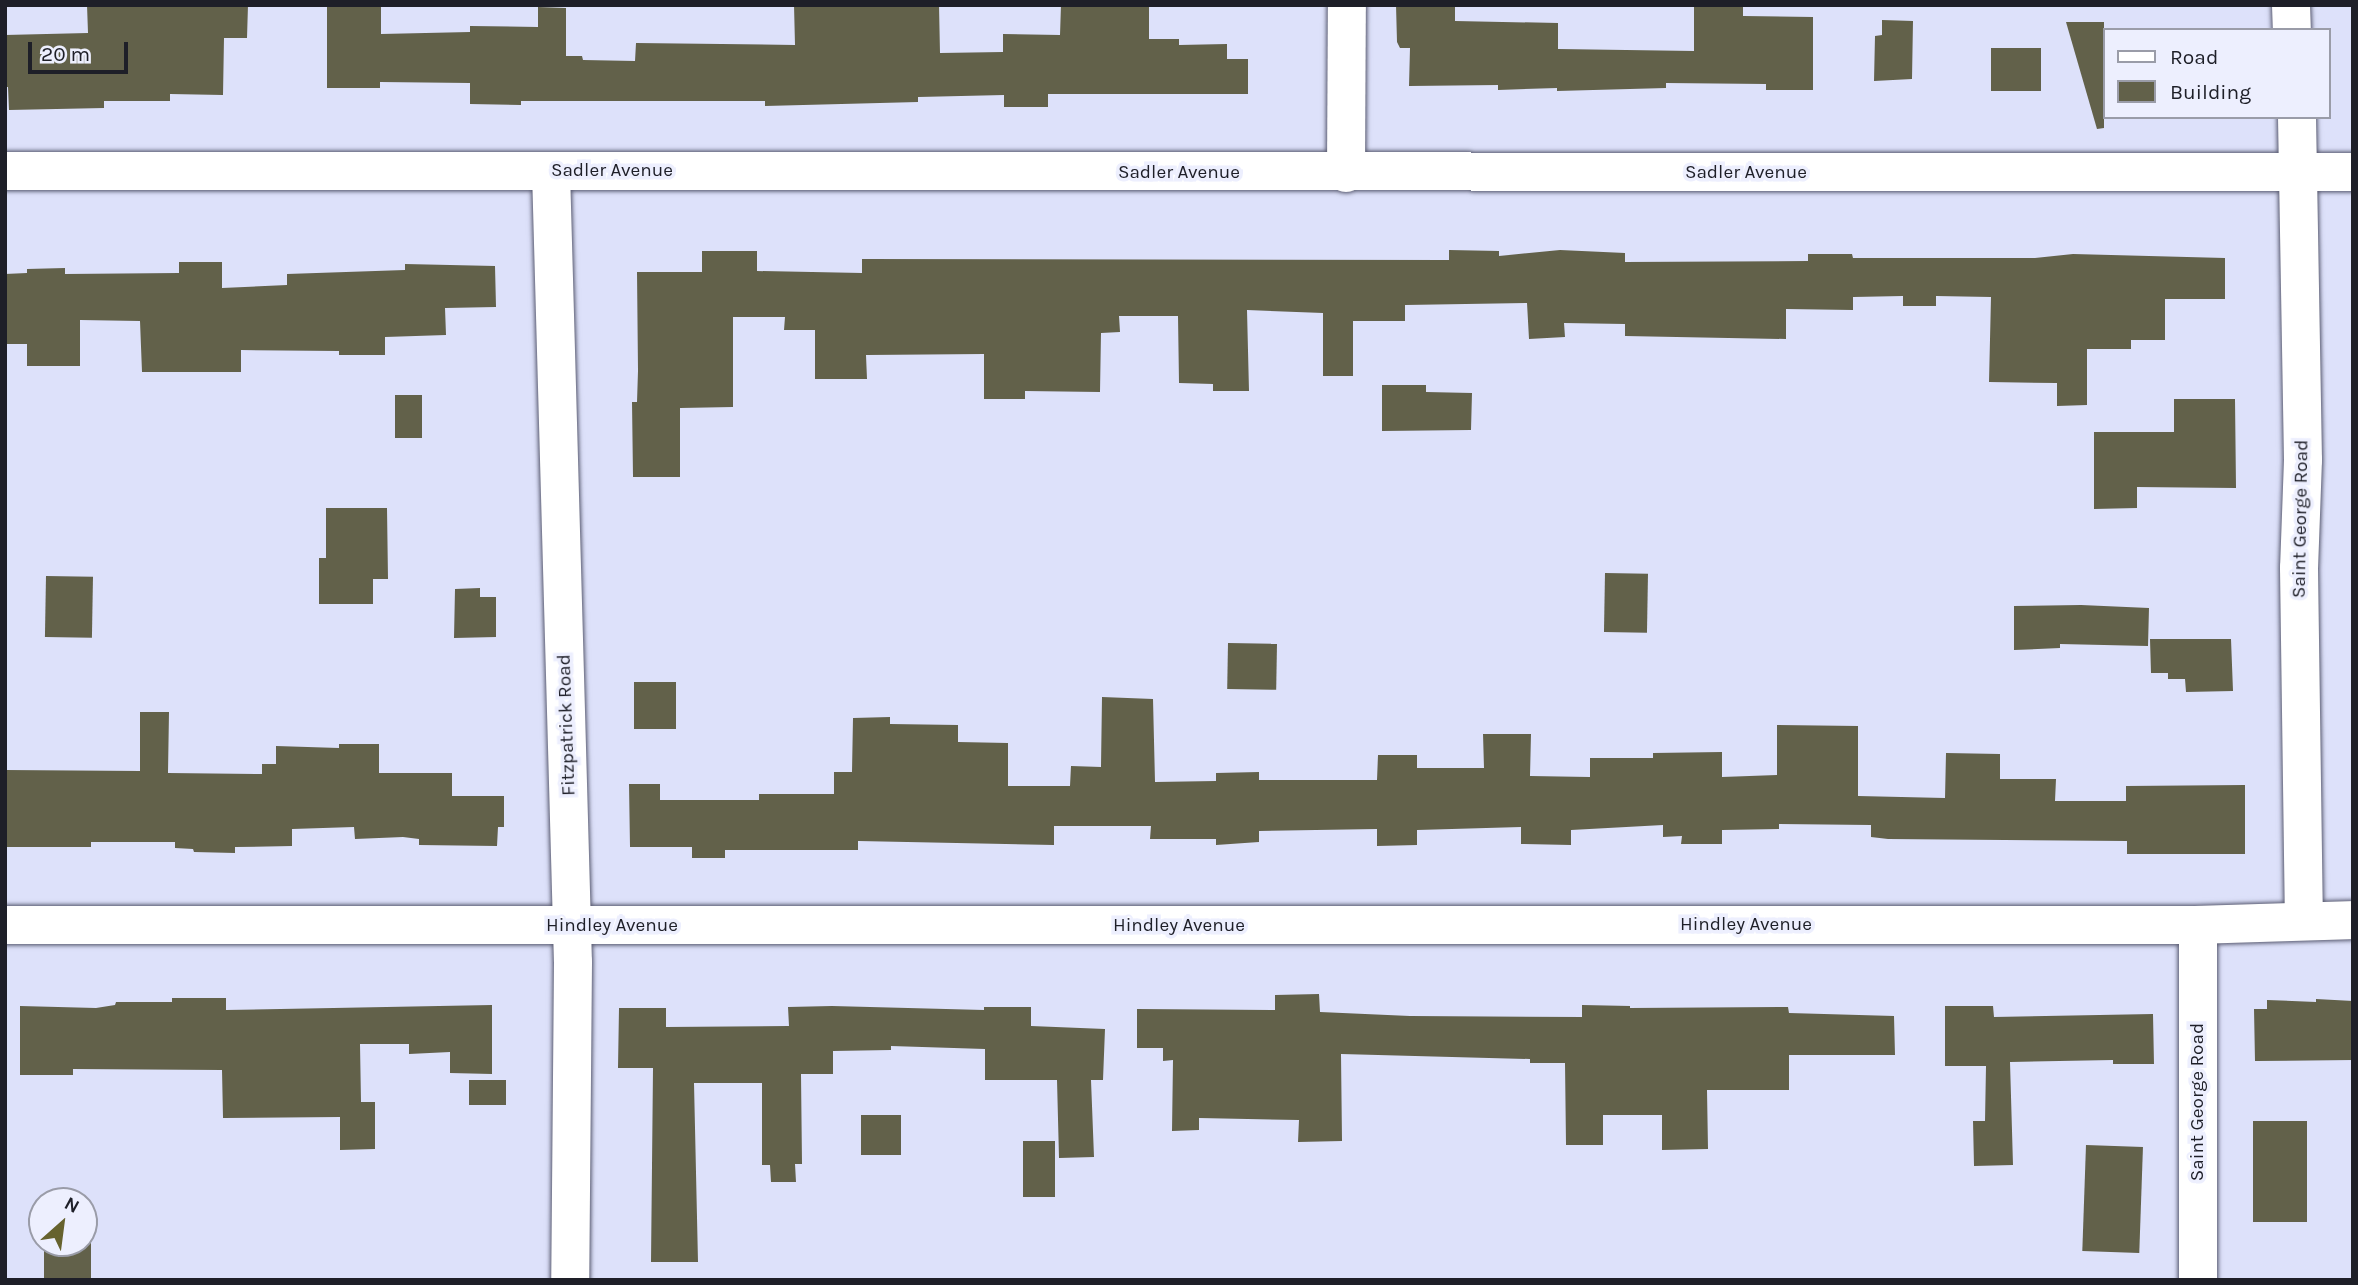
<!DOCTYPE html>
<html>
<head>
<meta charset="utf-8">
<style>
	body { margin:0 }
	#map { position:relative; width:2358px; height:1285px; overflow:hidden; background:#dde1fa; font-family:Karla,sans-serif }
	div>[style] { position:absolute }
	.building>* { inset:0; background:#62614a; transform-origin:0 0 }
	.roads { filter:drop-shadow(0 0 2px #5b5d73) drop-shadow(0 0 2px #5b5d73) }
	.street>* { height:38px; margin:-19px; padding:0 19px; transform-origin:19px; border-radius:19px; background:#fff }
	span { translate:-50% -50%; white-space:nowrap; text-align:center; line-height:1.15; -webkit-text-stroke:7px #edeffe; paint-order:stroke }
	.street-label { font-size:19px; color:#1e1f28 }
	.frame { position:absolute; inset:0; border:7px solid #1e1f28; pointer-events:none }
	.legend { position:absolute; left:2103px; top:28px; width:228px; height:91px; box-sizing:border-box; background:#edeffe; border:2px solid #9a9ca8; margin:0; padding:9px 12px; list-style:none; font-size:21px; color:#1e1f28 }
	.legend li { display:flex; align-items:center; gap:14px; height:35px }
	.legend b { width:35px; border:2px solid #9a9ca8 }
	.north { position:absolute; left:28px; top:1187px; width:70px; height:70px; box-sizing:border-box; background:#edeffe; border:2px solid #9a9ca8; border-radius:50%; rotate:28deg; font-size:19px; font-weight:700; line-height:28px; text-align:center; color:#1e1f28 }
	.north::after { content:''; display:block; margin:auto; width:24px; height:32px; background:#66622e; clip-path:polygon(50% 0,100% 100%,50% 72%,0 100%) }
	.scale { position:absolute; left:28px; top:42px; width:100px; height:32px; box-sizing:border-box; border:4px solid #1e1f28; border-top:0; padding-left:9px; font-size:21px; line-height:24px; white-space:nowrap; color:#1e1f28; -webkit-text-stroke:5px #edeffe; paint-order:stroke }
</style>
</head>
<body>
<div id="map">
	<div class="building">
		<div style="clip-path:polygon(87px 5px,248px 5px,247px 38px,224px 38px,223px 95px,170px 94px,170px 101px,104px 101px,104px 108px,9px 110px,8px 87px,5px 87px,5px 35px,88px 33px)"></div>
		<div style="clip-path:polygon(794px 5px,939px 5px,940px 53px,1003px 52px,1003px 34px,1060px 35px,1061px 5px,1149px 5px,1149px 39px,1179px 39px,1179px 45px,1227px 44px,1227px 59px,1248px 59px,1248px 94px,1048px 94px,1048px 107px,1004px 107px,1004px 95px,918px 97px,918px 102px,765px 106px,765px 101px,521px 101px,521px 105px,470px 104px,470px 83px,380px 82px,380px 88px,327px 88px,327px 6px,381px 6px,381px 34px,470px 32px,470px 26px,538px 27px,538px 7px,566px 8px,566px 56px,582px 56px,583px 60px,635px 61px,636px 43px,795px 45px)"></div>
		<div style="clip-path:polygon(1396px 5px,1455px 5px,1455px 21px,1558px 23px,1558px 49px,1694px 51px,1694px 5px,1743px 5px,1743px 16px,1813px 17px,1813px 90px,1766px 90px,1766px 84px,1666px 83px,1666px 88px,1557px 91px,1557px 88px,1498px 90px,1498px 85px,1409px 86px,1410px 48px,1400px 48px,1397px 42px)"></div>
		<div style="clip-path:polygon(1882px 20px,1913px 21px,1912px 79px,1874px 81px,1875px 36px,1882px 35px)"></div>
		<div style="clip-path:polygon(2066px 22px,2104px 22px,2104px 128px,2097px 129px)"></div>
		<div style="left:1991px;top:48px;width:50px;height:43px"></div>
		<div style="clip-path:polygon(1449px 250px,1499px 251px,1499px 256px,1560px 250px,1625px 253px,1625px 262px,1808px 261px,1808px 254px,1852px 254px,1853px 258px,2035px 258px,2073px 254px,2225px 258px,2225px 299px,2165px 299px,2165px 340px,2131px 340px,2131px 349px,2087px 349px,2087px 405px,2057px 406px,2057px 383px,1989px 382px,1991px 297px,1936px 296px,1936px 306px,1903px 306px,1903px 296px,1853px 297px,1853px 310px,1786px 309px,1786px 339px,1625px 336px,1625px 324px,1564px 323px,1565px 337px,1529px 339px,1527px 303px,1405px 305px,1405px 321px,1353px 321px,1353px 376px,1323px 376px,1323px 313px,1247px 310px,1249px 391px,1213px 391px,1213px 384px,1179px 383px,1178px 316px,1119px 316px,1120px 332px,1101px 333px,1100px 392px,1025px 391px,1025px 399px,984px 399px,984px 354px,866px 355px,867px 379px,815px 379px,815px 330px,784px 330px,785px 317px,733px 317px,733px 407px,680px 408px,680px 477px,633px 477px,632px 402px,637px 402px,638px 371px,637px 272px,702px 272px,702px 251px,757px 251px,757px 271px,862px 273px,862px 259px,1449px 260px)"></div>
		<div style="clip-path:polygon(179px 262px,222px 262px,222px 288px,287px 285px,287px 274px,405px 270px,405px 264px,495px 266px,496px 307px,445px 308px,446px 335px,385px 337px,385px 355px,339px 355px,339px 351px,241px 350px,241px 372px,142px 372px,140px 321px,80px 320px,80px 366px,27px 366px,27px 344px,5px 344px,5px 274px,27px 273px,27px 269px,65px 268px,65px 274px,179px 273px)"></div>
		<div style="clip-path:polygon(1382px 385px,1426px 385px,1426px 392px,1472px 393px,1471px 430px,1382px 431px)"></div>
		<div style="left:395px;top:395px;width:27px;height:43px"></div>
		<div style="clip-path:polygon(2174px 399px,2235px 399px,2236px 488px,2137px 487px,2137px 508px,2094px 509px,2094px 432px,2174px 432px)"></div>
		<div style="clip-path:polygon(326px 508px,387px 508px,388px 579px,373px 579px,373px 604px,319px 604px,319px 558px,326px 558px)"></div>
		<div style="left:1605px;top:573px;width:43px;height:59px;rotate:1deg"></div>
		<div style="left:46px;top:576px;width:47px;height:61px;rotate:1deg"></div>
		<div style="clip-path:polygon(480px 588px,480px 597px,496px 597px,496px 637px,454px 638px,455px 589px)"></div>
		<div style="clip-path:polygon(2081px 605px,2149px 608px,2148px 646px,2060px 644px,2060px 648px,2014px 650px,2014px 606px)"></div>
		<div style="clip-path:polygon(2150px 639px,2231px 639px,2233px 691px,2186px 692px,2185px 679px,2168px 679px,2168px 673px,2151px 673px)"></div>
		<div style="left:1228px;top:643px;width:49px;height:46px;rotate:1deg"></div>
		<div style="left:634px;top:682px;width:42px;height:47px"></div>
		<div style="clip-path:polygon(1102px 697px,1153px 699px,1155px 782px,1216px 781px,1216px 773px,1259px 772px,1259px 780px,1377px 780px,1378px 755px,1417px 755px,1417px 768px,1484px 768px,1483px 734px,1531px 734px,1530px 776px,1590px 777px,1590px 758px,1653px 758px,1653px 753px,1722px 752px,1722px 777px,1777px 775px,1777px 725px,1858px 726px,1858px 796px,1945px 798px,1946px 753px,2000px 754px,2000px 779px,2056px 779px,2055px 801px,2126px 801px,2126px 786px,2245px 785px,2245px 854px,2127px 854px,2127px 841px,1888px 839px,1871px 837px,1871px 825px,1779px 824px,1779px 829px,1722px 830px,1722px 844px,1681px 844px,1682px 836px,1663px 837px,1663px 825px,1571px 830px,1571px 845px,1521px 844px,1521px 827px,1417px 830px,1417px 845px,1377px 846px,1377px 829px,1259px 831px,1259px 842px,1216px 845px,1216px 839px,1150px 839px,1151px 826px,1054px 826px,1054px 845px,858px 841px,858px 850px,725px 850px,725px 858px,692px 858px,692px 847px,630px 847px,629px 784px,660px 784px,660px 800px,759px 800px,759px 794px,834px 794px,834px 772px,852px 772px,853px 718px,890px 717px,890px 724px,958px 725px,958px 742px,1008px 743px,1008px 786px,1070px 786px,1071px 766px,1101px 767px)"></div>
		<div style="clip-path:polygon(140px 712px,169px 712px,168px 773px,262px 774px,262px 764px,276px 764px,276px 746px,339px 748px,339px 744px,379px 744px,379px 773px,452px 773px,452px 796px,504px 796px,504px 827px,498px 827px,497px 846px,419px 845px,419px 839px,403px 837px,355px 839px,354px 827px,292px 829px,292px 846px,235px 847px,235px 853px,194px 852px,193px 849px,175px 848px,175px 842px,91px 842px,91px 847px,5px 847px,5px 770px,140px 771px)"></div>
		<div style="clip-path:polygon(1319px 994px,1320px 1012px,1410px 1016px,1582px 1017px,1582px 1005px,1630px 1006px,1630px 1008px,1788px 1007px,1789px 1013px,1894px 1016px,1895px 1055px,1789px 1055px,1789px 1090px,1707px 1090px,1708px 1149px,1662px 1150px,1662px 1115px,1603px 1115px,1603px 1145px,1566px 1145px,1565px 1063px,1530px 1063px,1530px 1059px,1341px 1054px,1342px 1141px,1298px 1142px,1299px 1120px,1199px 1118px,1199px 1130px,1172px 1131px,1173px 1060px,1163px 1061px,1163px 1048px,1137px 1048px,1137px 1009px,1275px 1010px,1275px 995px)"></div>
		<div style="clip-path:polygon(172px 998px,226px 998px,226px 1010px,492px 1005px,492px 1074px,450px 1073px,450px 1052px,409px 1054px,409px 1044px,360px 1044px,361px 1102px,375px 1102px,375px 1149px,340px 1150px,340px 1117px,223px 1118px,222px 1070px,73px 1069px,73px 1075px,20px 1075px,20px 1006px,96px 1008px,115px 1005px,116px 1002px,172px 1002px)"></div>
		<div style="clip-path:polygon(2316px 999px,2353px 1001px,2353px 1060px,2255px 1061px,2254px 1009px,2267px 1009px,2267px 1000px,2316px 1002px)"></div>
		<div style="clip-path:polygon(832px 1006px,984px 1010px,984px 1007px,1031px 1007px,1031px 1026px,1105px 1029px,1103px 1080px,1091px 1080px,1094px 1157px,1059px 1158px,1057px 1080px,985px 1080px,985px 1049px,891px 1046px,891px 1050px,833px 1051px,833px 1074px,801px 1074px,802px 1164px,795px 1164px,796px 1182px,771px 1182px,770px 1165px,762px 1165px,762px 1083px,694px 1083px,698px 1262px,651px 1262px,653px 1068px,618px 1068px,619px 1008px,666px 1008px,666px 1027px,789px 1026px,788px 1007px)"></div>
		<div style="clip-path:polygon(1945px 1006px,1993px 1006px,1994px 1017px,2153px 1014px,2154px 1064px,2113px 1064px,2113px 1060px,2010px 1062px,2013px 1165px,1974px 1166px,1973px 1121px,1985px 1121px,1986px 1066px,1945px 1066px)"></div>
		<div style="left:469px;top:1080px;width:37px;height:25px"></div>
		<div style="left:861px;top:1115px;width:40px;height:40px"></div>
		<div style="left:2253px;top:1121px;width:54px;height:101px"></div>
		<div style="left:1023px;top:1141px;width:32px;height:56px"></div>
		<div style="left:2086px;top:1145px;width:57px;height:106px;rotate:2deg"></div>
		<div style="left:44px;top:1243px;width:47px;height:37px"></div>
	</div>
	<div class="roads">
		<div class="street">
			<div style="left:2291px;top:5px;width:25px;rotate:88deg"></div>
			<div style="left:2297px;top:117px;width:343px;rotate:89deg"></div>
			<div style="left:2303px;top:460px;width:108px;rotate:92.1deg"></div>
			<div style="left:2299px;top:568px;width:352px;rotate:89.2deg"></div>
			<div style="left:5px;top:171px;width:2348px;rotate:0.02deg"></div>
			<div style="left:551px;top:171px;width:791px;rotate:88.41deg"></div>
			<div style="left:573px;top:962px;width:318px;rotate:90.5deg"></div>
			<div style="left:1346px;top:173px;width:168px;rotate:-89.7deg"></div>
			<div style="left:5px;top:925px;width:2193px"></div>
			<div style="left:2198px;top:925px;width:155px;rotate:-1.8deg"></div>
			<div style="left:2198px;top:1280px;width:355px;rotate:-90deg"></div>
		</div>
	</div>
	<div class="street-label">
		<span style="left:612px;top:171px">Sadler Avenue</span>
		<span style="left:1179px;top:173px">Sadler Avenue</span>
		<span style="left:1746px;top:173px">Sadler Avenue</span>
		<span style="left:2301px;top:519px;rotate:-89deg">Saint George Road</span>
		<span style="left:567px;top:725px;rotate:-92deg">Fitzpatrick Road</span>
		<span style="left:1746px;top:925px">Hindley Avenue</span>
		<span style="left:612px;top:926px">Hindley Avenue</span>
		<span style="left:1179px;top:926px">Hindley Avenue</span>
		<span style="left:2198px;top:1102px;rotate:-90deg">Saint George Road</span>
	</div>
	<div class="frame"></div>
	<ul class="legend">
	<li><b style="height:9px;background:#fff"></b>Road</li>
	<li><b style="height:19px;background:#62614a"></b>Building</li>
	</ul>
	<div class="north">N</div>
	<div class="scale">20 m</div>
</div>
</body>
</html>
